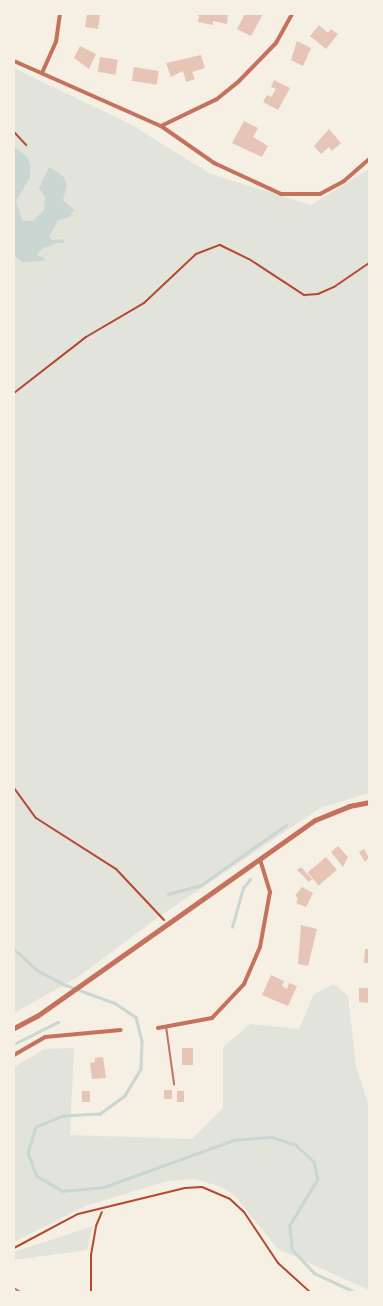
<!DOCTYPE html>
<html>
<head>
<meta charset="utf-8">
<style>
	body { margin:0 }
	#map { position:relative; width:383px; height:1306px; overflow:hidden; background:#f6efe4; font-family:Georgia,serif }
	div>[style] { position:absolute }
	.green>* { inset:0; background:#e2e4dc }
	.water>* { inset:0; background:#c9d6d2 }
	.stream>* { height:2.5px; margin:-1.25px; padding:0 1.25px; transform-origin:1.25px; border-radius:1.25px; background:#c9d6d2 }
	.building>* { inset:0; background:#e6c5b7; transform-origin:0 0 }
	.path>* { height:2px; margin:-1px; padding:0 1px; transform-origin:1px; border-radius:1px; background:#b5482f }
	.service>* { height:2px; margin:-1px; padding:0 1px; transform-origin:1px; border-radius:1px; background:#c5725c }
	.minor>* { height:4px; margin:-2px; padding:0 2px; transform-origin:2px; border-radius:2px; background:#c5725c }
	.tertiary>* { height:5px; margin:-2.5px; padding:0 2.5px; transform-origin:2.5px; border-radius:2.5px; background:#c5725c }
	span { translate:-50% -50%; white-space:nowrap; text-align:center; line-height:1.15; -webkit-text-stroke:4.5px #f6efe4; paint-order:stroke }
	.frame { position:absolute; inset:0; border:15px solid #f6efe4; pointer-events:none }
</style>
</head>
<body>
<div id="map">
	<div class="green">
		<div style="clip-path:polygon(14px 68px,130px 124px,211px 174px,311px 205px,369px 169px,369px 793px,320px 808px,160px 916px,78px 977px,14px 1013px)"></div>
		<div style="clip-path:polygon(334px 984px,348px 996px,356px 1066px,369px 1105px,369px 1290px,278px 1249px,235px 1196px,221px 1187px,195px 1179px,168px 1181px,85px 1206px,14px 1242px,14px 1067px,44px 1049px,74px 1048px,70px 1135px,192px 1139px,223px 1108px,223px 1047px,250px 1024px,299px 1029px,314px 994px)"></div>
		<div style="clip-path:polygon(93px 1226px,87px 1250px,14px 1260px,14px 1252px)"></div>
	</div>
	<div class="water">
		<div style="clip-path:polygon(14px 146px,27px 157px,30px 164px,30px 178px,16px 201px,22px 220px,33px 221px,44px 210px,45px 197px,39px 188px,49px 167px,63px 176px,67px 186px,63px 200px,74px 210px,70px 217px,58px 220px,49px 237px,52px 240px,63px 239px,65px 243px,56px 243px,42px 249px,37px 255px,45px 258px,43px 261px,23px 262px,14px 256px)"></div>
	</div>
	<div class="stream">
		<div style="left:168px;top:894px;width:34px;rotate:-15deg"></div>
		<div style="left:201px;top:885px;width:104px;rotate:-35.2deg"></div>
		<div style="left:232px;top:927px;width:41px;rotate:-74.2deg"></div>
		<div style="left:243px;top:888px;width:11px;rotate:-52deg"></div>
		<div style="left:14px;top:949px;width:31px;rotate:42deg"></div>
		<div style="left:37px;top:970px;width:30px;rotate:28deg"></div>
		<div style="left:63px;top:984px;width:55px;rotate:20.1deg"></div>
		<div style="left:115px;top:1003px;width:25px;rotate:34deg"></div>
		<div style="left:136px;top:1017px;width:25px;rotate:76deg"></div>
		<div style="left:142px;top:1041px;width:28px;rotate:92deg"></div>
		<div style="left:141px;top:1069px;width:31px;rotate:121deg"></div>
		<div style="left:125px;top:1096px;width:31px;rotate:144deg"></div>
		<div style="left:100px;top:1114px;width:37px;rotate:177deg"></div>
		<div style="left:63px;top:1116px;width:29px;rotate:158deg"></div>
		<div style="left:36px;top:1127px;width:27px;rotate:107deg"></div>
		<div style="left:28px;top:1153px;width:25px;rotate:69deg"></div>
		<div style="left:37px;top:1176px;width:30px;rotate:30deg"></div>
		<div style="left:63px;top:1191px;width:41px;rotate:-5.6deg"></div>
		<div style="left:104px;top:1187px;width:138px;rotate:-19.9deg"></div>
		<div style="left:234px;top:1140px;width:38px;rotate:-5deg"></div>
		<div style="left:272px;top:1137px;width:25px;rotate:18deg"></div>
		<div style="left:296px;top:1145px;width:25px;rotate:43deg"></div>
		<div style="left:314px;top:1162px;width:17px;rotate:77deg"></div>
		<div style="left:318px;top:1179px;width:54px;rotate:121.3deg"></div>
		<div style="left:290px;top:1225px;width:24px;rotate:85deg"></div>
		<div style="left:292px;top:1249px;width:33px;rotate:47deg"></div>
		<div style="left:314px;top:1273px;width:45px;rotate:24.9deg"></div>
		<div style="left:16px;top:1043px;width:47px;rotate:-26.6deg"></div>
	</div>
	<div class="building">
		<div style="clip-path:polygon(87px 14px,100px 14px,98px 29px,85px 27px)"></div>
		<div style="clip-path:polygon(194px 14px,228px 14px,227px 24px,213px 21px,213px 25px,198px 22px,199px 16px)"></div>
		<div style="clip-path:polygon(245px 14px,263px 14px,251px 36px,237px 29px)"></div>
		<div style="clip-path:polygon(319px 25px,328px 33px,331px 29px,338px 34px,326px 49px,310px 36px)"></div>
		<div style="clip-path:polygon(297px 41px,311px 48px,303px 66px,291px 60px)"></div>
		<div style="clip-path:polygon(80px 46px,96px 54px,89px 69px,74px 58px)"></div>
		<div style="clip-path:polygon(201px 55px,205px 68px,192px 72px,195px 79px,186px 82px,183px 71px,171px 77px,166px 63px)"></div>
		<div style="left:100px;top:57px;width:18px;height:15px;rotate:9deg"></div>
		<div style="left:134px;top:67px;width:25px;height:14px;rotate:9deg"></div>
		<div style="clip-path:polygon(274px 80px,290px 88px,278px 110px,263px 102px,267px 95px,271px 97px,276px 89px,271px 87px)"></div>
		<div style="clip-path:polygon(244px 121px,258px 128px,253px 137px,268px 146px,262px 157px,232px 143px)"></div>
		<div style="clip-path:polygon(329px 129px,341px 143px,332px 151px,329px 147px,321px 154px,314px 146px)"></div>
		<div style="clip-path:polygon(338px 846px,348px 857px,343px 867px,331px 852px)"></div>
		<div style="clip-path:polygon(364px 849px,369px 858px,365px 862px,359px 852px)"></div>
		<div style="left:326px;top:857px;width:17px;height:24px;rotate:50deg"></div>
		<div style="clip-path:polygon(301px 867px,312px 879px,309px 882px,297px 870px)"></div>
		<div style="clip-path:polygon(302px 887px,313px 893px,306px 907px,296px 903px,298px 898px,295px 896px)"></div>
		<div style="clip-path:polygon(301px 925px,317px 929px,308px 966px,298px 964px)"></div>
		<div style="clip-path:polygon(365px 949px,369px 949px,369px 963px,364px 963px)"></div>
		<div style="clip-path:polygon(271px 975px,284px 981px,282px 986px,287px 989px,289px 983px,297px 986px,288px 1006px,262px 995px)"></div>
		<div style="clip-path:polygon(359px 988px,369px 988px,368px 1003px,359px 1002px)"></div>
		<div style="left:182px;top:1048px;width:11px;height:17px"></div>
		<div style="clip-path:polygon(103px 1057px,106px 1078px,92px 1079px,90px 1063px,95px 1062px,95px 1058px)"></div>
		<div style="left:164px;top:1090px;width:8px;height:9px"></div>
		<div style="left:82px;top:1091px;width:8px;height:11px"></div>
		<div style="left:177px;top:1091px;width:7px;height:11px"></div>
	</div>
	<div class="path">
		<div style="left:14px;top:132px;width:18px;rotate:47deg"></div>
		<div style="left:14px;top:393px;width:91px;rotate:-37.9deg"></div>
		<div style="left:86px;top:337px;width:67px;rotate:-30.4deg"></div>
		<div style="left:144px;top:303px;width:71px;rotate:-43.3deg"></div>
		<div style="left:196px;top:254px;width:26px;rotate:-21deg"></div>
		<div style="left:220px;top:245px;width:32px;rotate:26deg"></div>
		<div style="left:249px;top:259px;width:66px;rotate:33.2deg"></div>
		<div style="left:304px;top:295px;width:14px;rotate:-4deg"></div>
		<div style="left:318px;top:294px;width:17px;rotate:-24deg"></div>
		<div style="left:334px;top:287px;width:42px;rotate:-34.4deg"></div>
		<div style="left:14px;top:788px;width:37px;rotate:54deg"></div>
		<div style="left:36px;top:818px;width:95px;rotate:32.5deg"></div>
		<div style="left:116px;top:869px;width:70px;rotate:46.7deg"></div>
		<div style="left:14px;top:1248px;width:72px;rotate:-28deg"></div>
		<div style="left:78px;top:1214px;width:110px;rotate:-13.7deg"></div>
		<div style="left:185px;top:1188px;width:17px;rotate:-3deg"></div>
		<div style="left:202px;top:1187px;width:30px;rotate:23deg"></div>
		<div style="left:230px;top:1199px;width:19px;rotate:43deg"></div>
		<div style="left:244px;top:1212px;width:61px;rotate:56.3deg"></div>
		<div style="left:278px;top:1263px;width:43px;rotate:42.2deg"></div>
		<div style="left:91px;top:1292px;width:37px;rotate:-90deg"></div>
		<div style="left:91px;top:1255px;width:29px;rotate:-80deg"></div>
		<div style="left:96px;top:1226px;width:15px;rotate:-67deg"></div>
	</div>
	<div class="service">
		<div style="left:166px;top:1026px;width:59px;rotate:82.1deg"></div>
		<div style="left:14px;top:1288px;width:7px;rotate:34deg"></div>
	</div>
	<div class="minor">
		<div style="left:14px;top:61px;width:161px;rotate:23.9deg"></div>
		<div style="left:161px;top:126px;width:65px;rotate:34.9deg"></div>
		<div style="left:214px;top:163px;width:74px;rotate:24.8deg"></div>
		<div style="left:281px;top:194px;width:39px"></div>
		<div style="left:320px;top:194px;width:27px;rotate:-28deg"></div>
		<div style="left:344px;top:181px;width:33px;rotate:-41deg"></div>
		<div style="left:42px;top:73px;width:34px;rotate:-66deg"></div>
		<div style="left:56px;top:42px;width:28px;rotate:-82deg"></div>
		<div style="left:161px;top:126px;width:62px;rotate:-25.7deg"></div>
		<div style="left:217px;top:99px;width:28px;rotate:-39deg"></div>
		<div style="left:239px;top:81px;width:53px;rotate:-45.8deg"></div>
		<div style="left:276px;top:43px;width:33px;rotate:-61deg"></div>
		<div style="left:158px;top:1028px;width:55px;rotate:-10.5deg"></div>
		<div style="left:212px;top:1018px;width:47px;rotate:-46.7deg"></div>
		<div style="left:244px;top:984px;width:40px;rotate:-66.6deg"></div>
		<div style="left:260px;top:947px;width:56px;rotate:-79.7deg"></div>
		<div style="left:270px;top:892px;width:34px;rotate:-107deg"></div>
		<div style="left:14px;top:1055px;width:36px;rotate:-30deg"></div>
		<div style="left:45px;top:1037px;width:76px;rotate:-5.3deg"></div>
	</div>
	<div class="tertiary">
		<div style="left:14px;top:1028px;width:26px;rotate:-28deg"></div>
		<div style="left:37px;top:1016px;width:340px;rotate:-35.2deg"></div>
		<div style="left:315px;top:820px;width:37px;rotate:-22deg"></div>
		<div style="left:349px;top:806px;width:20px;rotate:-11deg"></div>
	</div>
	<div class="frame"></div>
</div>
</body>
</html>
